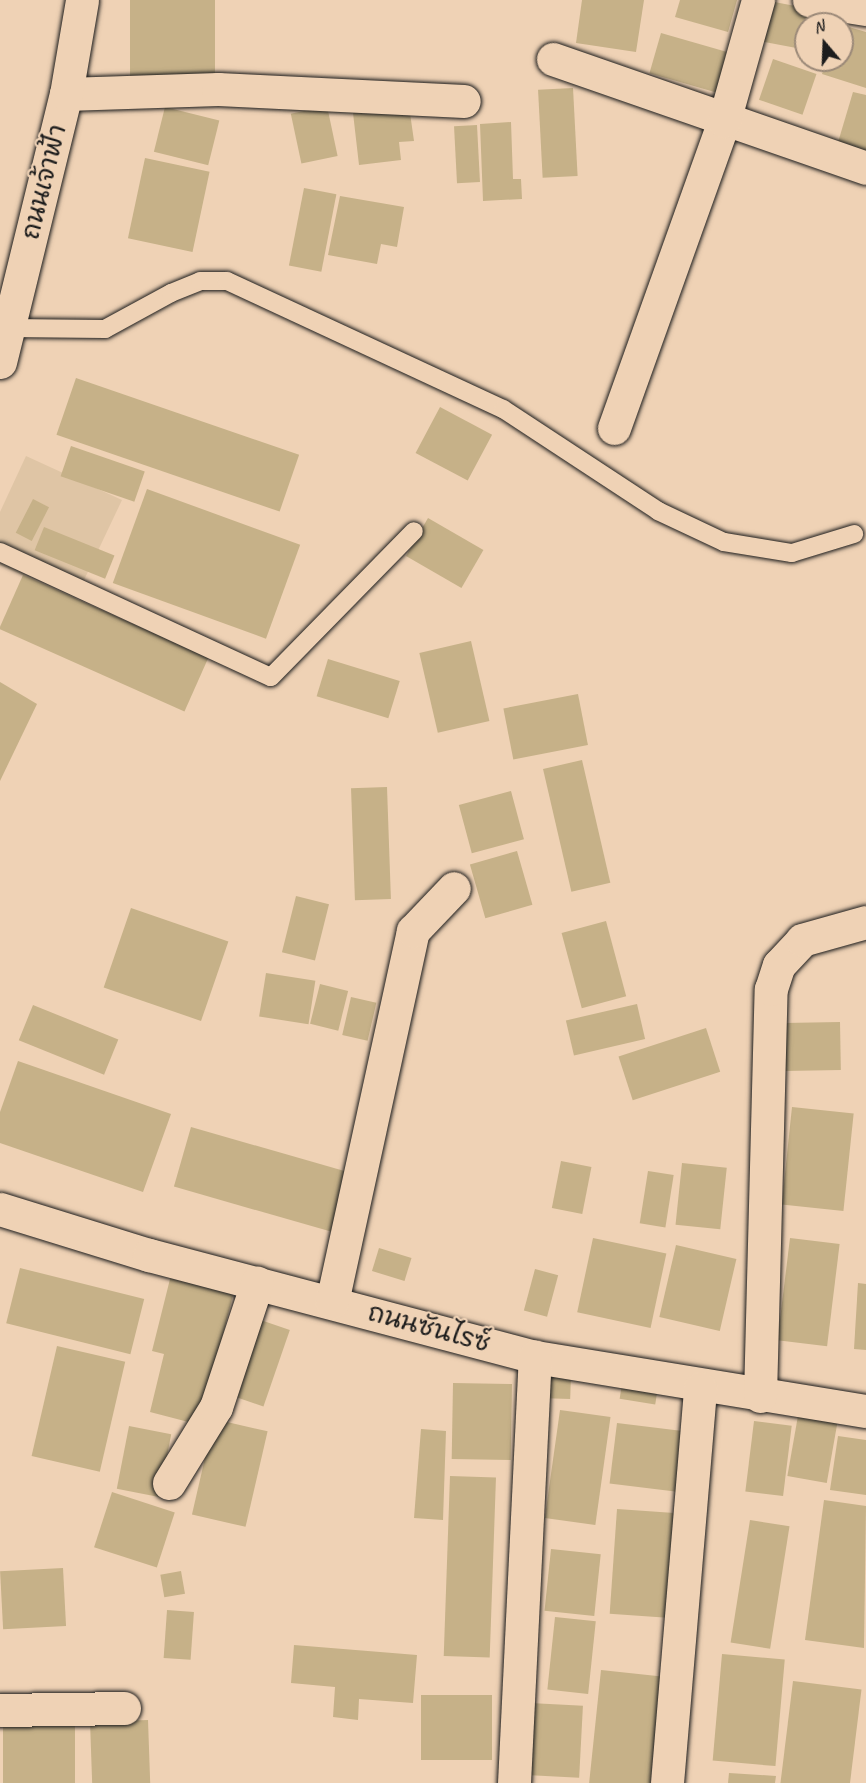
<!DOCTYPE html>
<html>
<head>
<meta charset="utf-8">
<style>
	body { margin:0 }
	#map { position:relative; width:866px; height:1783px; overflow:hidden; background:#efd2b5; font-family:Caveat,"Playpen Sans Thai",sans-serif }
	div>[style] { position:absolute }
	.built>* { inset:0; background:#dfc5a5 }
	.building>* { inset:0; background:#c6b188; transform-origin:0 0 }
	.roads { filter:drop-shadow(0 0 2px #1c1c1c) drop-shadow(0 0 2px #1c1c1c) }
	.service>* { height:18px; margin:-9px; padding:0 9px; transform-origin:9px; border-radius:9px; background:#efd2b5 }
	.minor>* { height:33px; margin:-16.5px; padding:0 16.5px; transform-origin:16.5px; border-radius:16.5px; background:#efd2b5 }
	.secondary>* { height:33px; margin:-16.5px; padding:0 16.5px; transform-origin:16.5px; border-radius:16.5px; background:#efd2b5 }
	span { translate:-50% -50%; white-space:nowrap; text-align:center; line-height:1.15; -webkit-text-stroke:4.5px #efd2b5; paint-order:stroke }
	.street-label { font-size:26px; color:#1c1c1c }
	.north { position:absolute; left:794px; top:12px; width:60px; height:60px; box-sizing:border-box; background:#efd2b5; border:2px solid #9b8978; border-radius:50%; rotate:341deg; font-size:16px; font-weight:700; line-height:24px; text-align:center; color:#1c1c1c }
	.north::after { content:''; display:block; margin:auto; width:21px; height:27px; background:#1c1c1c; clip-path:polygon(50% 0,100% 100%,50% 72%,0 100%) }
</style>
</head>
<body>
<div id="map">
	<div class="built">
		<div style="clip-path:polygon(26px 456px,122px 500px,75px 599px,0 565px,0 512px)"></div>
	</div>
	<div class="building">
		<div style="left:130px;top:0;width:85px;height:79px"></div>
		<div style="clip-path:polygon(582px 0,644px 0,636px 52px,576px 43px)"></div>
		<div style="clip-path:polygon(680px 0,737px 0,728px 32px,675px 17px)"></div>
		<div style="left:764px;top:0;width:49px;height:41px;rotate:11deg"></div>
		<div style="clip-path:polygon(842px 25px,866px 32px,866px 88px,822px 74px,826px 60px,842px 60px)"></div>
		<div style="left:661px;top:33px;width:76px;height:42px;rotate:16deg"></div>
		<div style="left:773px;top:59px;width:46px;height:43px;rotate:19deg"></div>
		<div style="left:573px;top:88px;width:88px;height:35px;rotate:87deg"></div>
		<div style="clip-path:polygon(853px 92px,866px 95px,866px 159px,836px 149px)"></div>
		<div style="left:327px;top:106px;width:51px;height:37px;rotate:78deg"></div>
		<div style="clip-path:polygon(409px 106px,414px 141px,399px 142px,401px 160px,359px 165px,353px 113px)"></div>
		<div style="left:165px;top:107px;width:56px;height:46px;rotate:14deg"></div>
		<div style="clip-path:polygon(511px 122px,513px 179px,521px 179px,522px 199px,483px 201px,480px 124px)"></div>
		<div style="left:477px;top:125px;width:57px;height:23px;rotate:87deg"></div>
		<div style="left:145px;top:158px;width:66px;height:82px;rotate:12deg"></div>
		<div style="left:304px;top:188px;width:33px;height:79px;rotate:11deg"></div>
		<div style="clip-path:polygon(340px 196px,404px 207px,397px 247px,381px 244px,377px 264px,328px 255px)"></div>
		<div style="left:76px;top:378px;width:236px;height:60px;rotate:19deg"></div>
		<div style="left:440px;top:407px;width:59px;height:52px;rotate:28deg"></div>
		<div style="left:71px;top:446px;width:78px;height:32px;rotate:19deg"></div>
		<div style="left:147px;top:489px;width:163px;height:100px;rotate:20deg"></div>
		<div style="left:33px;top:499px;width:18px;height:38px;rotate:27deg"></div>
		<div style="left:428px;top:518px;width:64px;height:44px;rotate:30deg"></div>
		<div style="left:44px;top:527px;width:76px;height:25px;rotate:22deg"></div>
		<div style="left:23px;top:575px;width:203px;height:59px;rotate:24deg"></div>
		<div style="left:471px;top:641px;width:82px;height:53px;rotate:77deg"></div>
		<div style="left:328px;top:659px;width:75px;height:39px;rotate:17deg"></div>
		<div style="clip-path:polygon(0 682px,37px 704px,0 781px)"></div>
		<div style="left:578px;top:694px;width:52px;height:76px;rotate:79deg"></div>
		<div style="left:582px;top:760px;width:126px;height:40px;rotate:77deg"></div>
		<div style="left:387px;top:787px;width:112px;height:36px;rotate:88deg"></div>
		<div style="left:511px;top:791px;width:50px;height:54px;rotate:75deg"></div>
		<div style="left:517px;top:851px;width:56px;height:49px;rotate:74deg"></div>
		<div style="left:296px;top:896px;width:34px;height:58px;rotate:14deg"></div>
		<div style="left:131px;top:908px;width:103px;height:84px;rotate:19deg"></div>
		<div style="left:606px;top:921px;width:78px;height:46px;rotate:75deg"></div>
		<div style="left:266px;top:973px;width:50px;height:44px;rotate:9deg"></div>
		<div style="left:320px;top:984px;width:29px;height:41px;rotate:14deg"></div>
		<div style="left:351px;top:997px;width:26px;height:39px;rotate:13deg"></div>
		<div style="left:637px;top:1004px;width:36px;height:73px;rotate:77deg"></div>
		<div style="left:33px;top:1005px;width:92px;height:38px;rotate:22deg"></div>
		<div style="left:840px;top:1022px;width:48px;height:56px;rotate:89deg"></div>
		<div style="left:706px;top:1028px;width:46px;height:92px;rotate:72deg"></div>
		<div style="clip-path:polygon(18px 1061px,171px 1114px,143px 1192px,0 1143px,0 1112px)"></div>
		<div style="left:792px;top:1107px;width:62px;height:98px;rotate:6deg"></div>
		<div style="left:191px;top:1127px;width:165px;height:62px;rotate:16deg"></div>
		<div style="left:561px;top:1161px;width:31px;height:48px;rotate:11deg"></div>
		<div style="left:682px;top:1163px;width:45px;height:62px;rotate:6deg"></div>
		<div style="left:648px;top:1171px;width:26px;height:53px;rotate:9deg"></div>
		<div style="left:593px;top:1238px;width:75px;height:76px;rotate:12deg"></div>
		<div style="left:790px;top:1238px;width:50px;height:103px;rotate:7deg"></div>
		<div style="left:676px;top:1245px;width:62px;height:74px;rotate:13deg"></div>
		<div style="left:379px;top:1248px;width:34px;height:24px;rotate:17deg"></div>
		<div style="left:20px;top:1268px;width:128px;height:57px;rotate:14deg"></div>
		<div style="left:535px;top:1269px;width:24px;height:43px;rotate:15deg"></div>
		<div style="clip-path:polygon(171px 1275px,234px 1291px,200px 1425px,150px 1412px,164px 1354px,152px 1351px)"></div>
		<div style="clip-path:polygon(858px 1283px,866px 1284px,866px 1350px,854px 1349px)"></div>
		<div style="left:252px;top:1317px;width:40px;height:81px;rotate:19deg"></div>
		<div style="left:57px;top:1346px;width:70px;height:113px;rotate:13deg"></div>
		<div style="left:539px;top:1375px;width:32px;height:23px;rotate:2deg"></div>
		<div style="left:512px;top:1384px;width:76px;height:59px;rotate:91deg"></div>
		<div style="left:622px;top:1384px;width:36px;height:15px;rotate:9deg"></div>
		<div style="left:560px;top:1410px;width:51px;height:109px;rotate:8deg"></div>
		<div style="left:799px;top:1410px;width:40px;height:67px;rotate:10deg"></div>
		<div style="left:214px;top:1419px;width:55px;height:98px;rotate:13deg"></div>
		<div style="left:754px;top:1421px;width:38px;height:71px;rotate:7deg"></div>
		<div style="left:617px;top:1423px;width:68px;height:61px;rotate:7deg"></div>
		<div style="left:129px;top:1426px;width:43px;height:64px;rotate:11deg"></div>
		<div style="clip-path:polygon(421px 1429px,446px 1431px,443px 1520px,414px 1518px)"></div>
		<div style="clip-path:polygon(838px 1436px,866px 1440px,866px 1495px,830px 1490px)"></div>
		<div style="left:450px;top:1476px;width:46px;height:180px;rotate:2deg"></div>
		<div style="left:112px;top:1492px;width:66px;height:58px;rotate:18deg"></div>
		<div style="clip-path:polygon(824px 1500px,866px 1506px,864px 1648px,805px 1640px)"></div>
		<div style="left:617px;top:1509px;width:61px;height:105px;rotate:4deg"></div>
		<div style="left:750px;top:1520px;width:40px;height:124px;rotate:9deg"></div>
		<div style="left:551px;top:1549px;width:50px;height:62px;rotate:6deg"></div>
		<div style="left:63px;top:1568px;width:58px;height:63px;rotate:87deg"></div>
		<div style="left:181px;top:1571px;width:23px;height:21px;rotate:80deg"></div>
		<div style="left:167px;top:1610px;width:27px;height:48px;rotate:4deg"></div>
		<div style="left:555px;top:1617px;width:41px;height:73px;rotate:6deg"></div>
		<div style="clip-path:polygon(294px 1645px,417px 1655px,413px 1703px,359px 1699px,358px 1720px,333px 1717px,335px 1687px,291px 1683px)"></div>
		<div style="left:722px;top:1654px;width:63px;height:107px;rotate:5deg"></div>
		<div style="left:601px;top:1670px;width:61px;height:114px;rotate:6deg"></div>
		<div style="left:793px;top:1681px;width:69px;height:103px;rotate:7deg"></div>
		<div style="left:492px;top:1695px;width:65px;height:71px;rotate:90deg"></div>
		<div style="left:530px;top:1703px;width:53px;height:72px;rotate:3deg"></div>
		<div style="left:148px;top:1720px;width:63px;height:58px;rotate:88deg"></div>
		<div style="left:3px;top:1721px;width:72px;height:62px"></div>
		<div style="clip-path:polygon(729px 1773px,776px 1776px,775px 1783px,728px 1783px)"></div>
	</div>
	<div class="roads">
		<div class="service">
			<div style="left:8px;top:328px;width:97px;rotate:0.6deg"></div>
			<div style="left:105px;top:329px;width:75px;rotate:-28.6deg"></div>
			<div style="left:171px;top:293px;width:31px;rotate:-22deg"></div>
			<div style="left:200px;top:281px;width:27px"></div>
			<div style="left:227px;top:281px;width:304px;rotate:24.9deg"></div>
			<div style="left:503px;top:409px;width:186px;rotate:33.3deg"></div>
			<div style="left:658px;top:511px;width:73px;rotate:25.2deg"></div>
			<div style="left:724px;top:542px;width:69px;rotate:9.2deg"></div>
			<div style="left:792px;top:553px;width:65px;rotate:-17deg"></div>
			<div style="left:0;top:552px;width:298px;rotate:24.8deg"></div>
			<div style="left:271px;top:677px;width:204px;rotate:-45.6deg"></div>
		</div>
		<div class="minor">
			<div style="left:809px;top:0;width:58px;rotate:9deg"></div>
			<div style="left:553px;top:59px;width:331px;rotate:19.2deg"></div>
			<div style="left:66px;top:94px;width:152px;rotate:-1.9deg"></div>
			<div style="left:218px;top:89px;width:246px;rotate:2.8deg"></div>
			<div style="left:614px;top:428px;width:326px;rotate:-70.3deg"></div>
			<div style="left:724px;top:121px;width:126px;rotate:-74.3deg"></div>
			<div style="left:0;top:1209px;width:156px;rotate:17.2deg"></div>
			<div style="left:149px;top:1255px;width:399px;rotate:14.8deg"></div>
			<div style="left:535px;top:1357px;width:335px;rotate:9.3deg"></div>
			<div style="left:332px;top:1302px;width:380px;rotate:-77.7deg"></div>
			<div style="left:413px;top:931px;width:59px;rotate:-46.4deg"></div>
			<div style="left:760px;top:1396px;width:407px;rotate:-88.5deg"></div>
			<div style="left:771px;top:989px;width:25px;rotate:-72deg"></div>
			<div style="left:779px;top:965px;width:34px;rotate:-47deg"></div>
			<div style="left:802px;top:940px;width:66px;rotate:-15.7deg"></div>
			<div style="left:169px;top:1483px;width:89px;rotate:-58.3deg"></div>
			<div style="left:216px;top:1407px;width:131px;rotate:-71.7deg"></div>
			<div style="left:0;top:1710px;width:124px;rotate:-0.9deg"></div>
			<div style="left:514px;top:1783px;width:427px;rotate:-87.2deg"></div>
			<div style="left:667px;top:1783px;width:396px;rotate:-85.2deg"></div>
		</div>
		<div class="secondary">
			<div style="left:0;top:362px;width:276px;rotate:-76.2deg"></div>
			<div style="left:66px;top:94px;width:95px;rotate:-80.3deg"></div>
		</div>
	</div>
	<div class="street-label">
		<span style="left:44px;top:182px;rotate:-76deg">ถนนเจ้าฟ้า</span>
		<span style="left:429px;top:1328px;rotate:15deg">ถนนซันไรซ์</span>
	</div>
	<div class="north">N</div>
</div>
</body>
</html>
